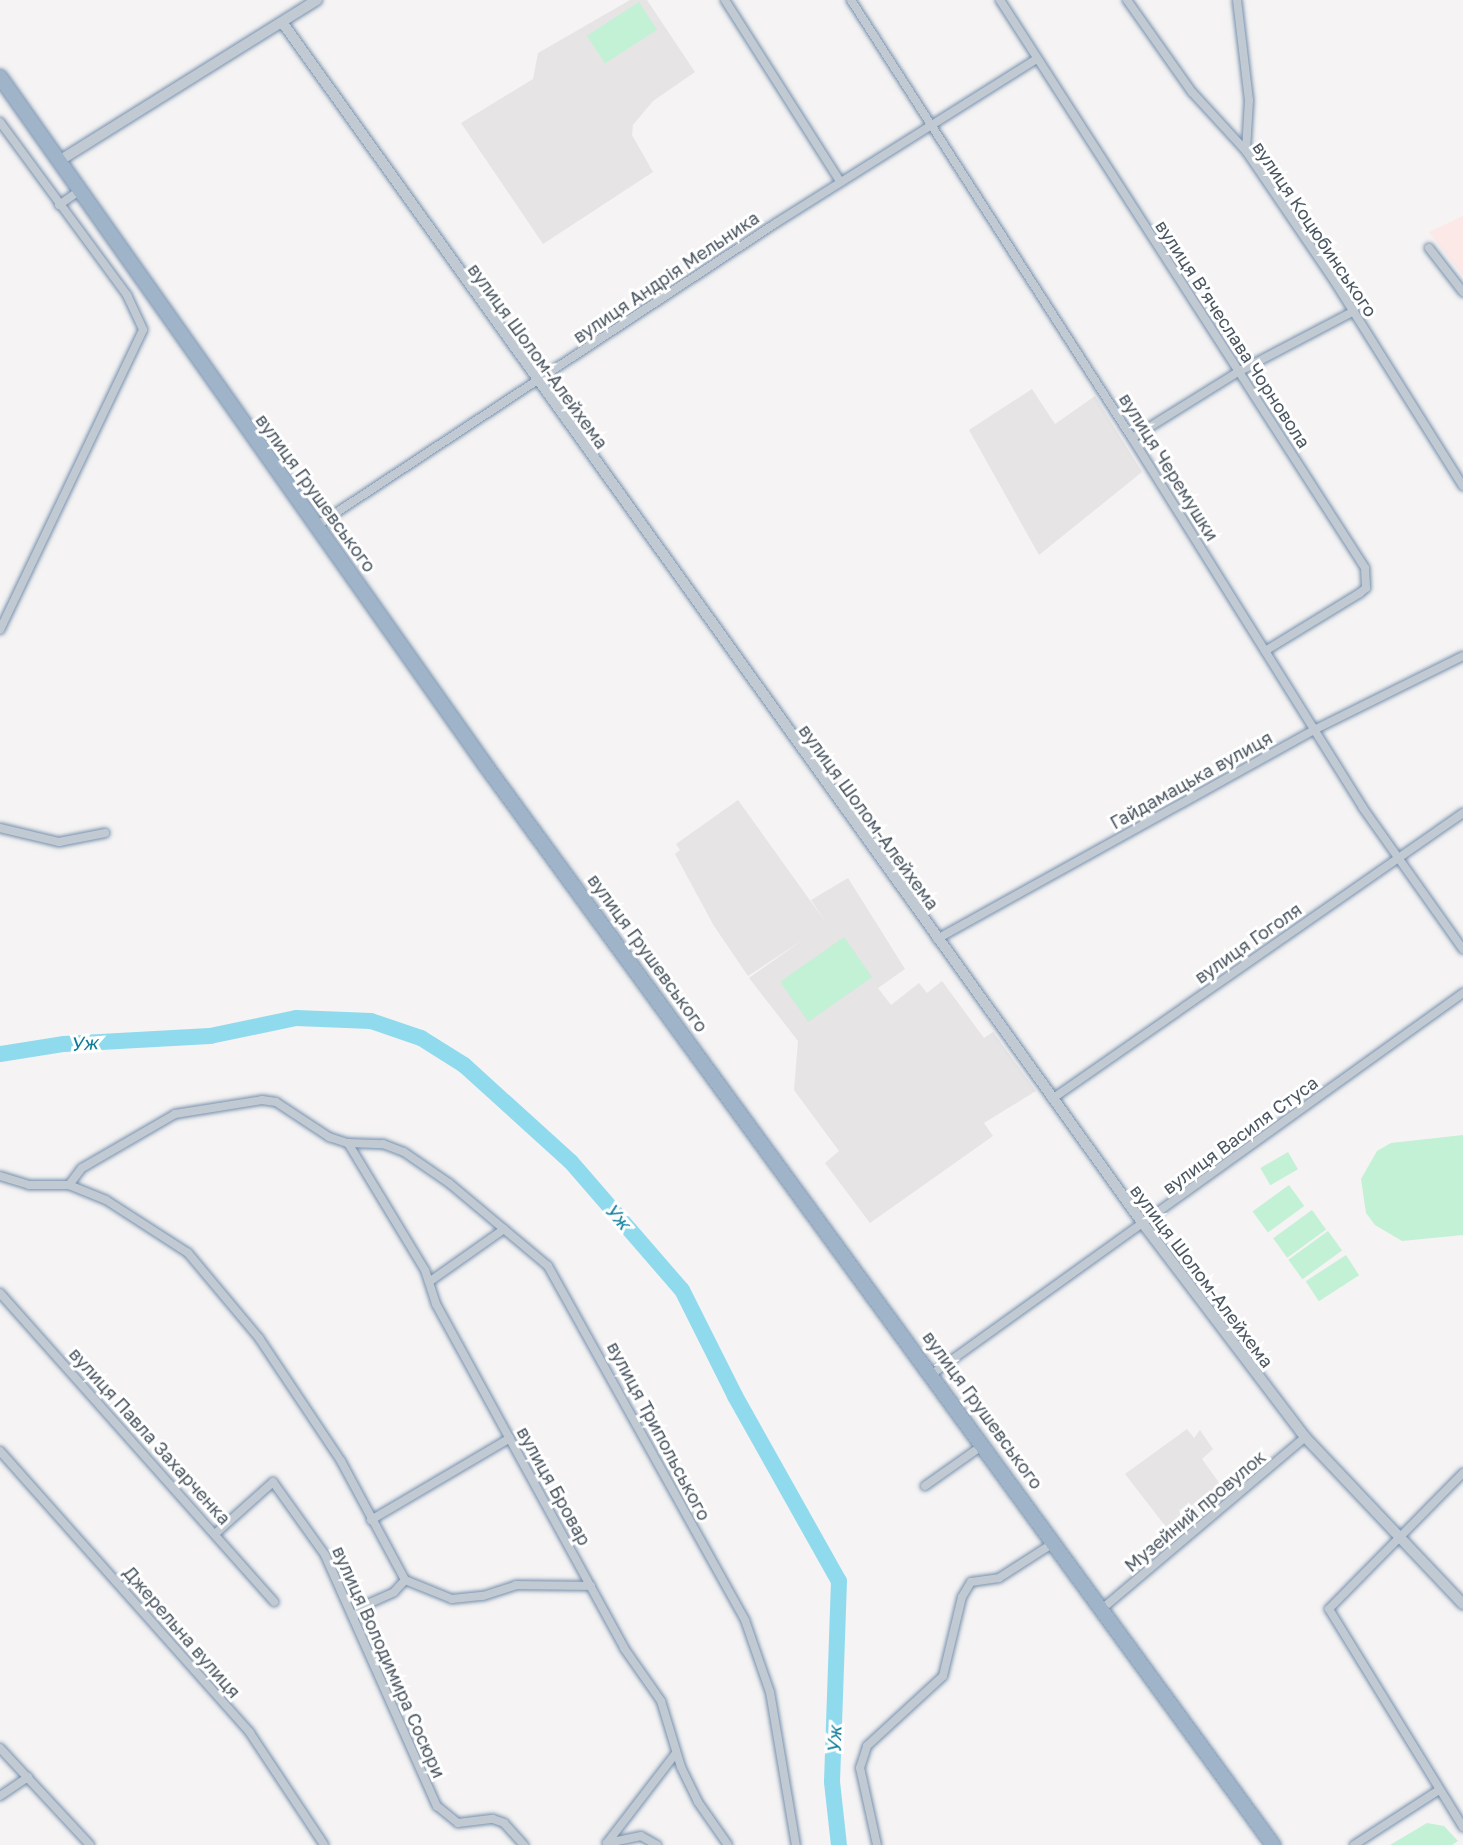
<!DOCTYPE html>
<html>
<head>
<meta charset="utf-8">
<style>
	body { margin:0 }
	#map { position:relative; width:1463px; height:1845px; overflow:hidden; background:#f5f3f3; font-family:"Golos Text",sans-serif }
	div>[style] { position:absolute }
	.education>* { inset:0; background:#e6e4e5 }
	.medical>* { inset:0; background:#fce8e6 }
	.green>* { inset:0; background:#c3f1d5; transform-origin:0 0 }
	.river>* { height:16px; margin:-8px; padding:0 8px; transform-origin:8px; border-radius:8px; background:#90daee }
	.roads { filter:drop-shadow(0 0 2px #7690ad) drop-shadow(0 0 2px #7690ad) }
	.minor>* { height:8px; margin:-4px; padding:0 4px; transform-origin:4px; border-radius:4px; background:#c1cad2 }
	.tertiary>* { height:10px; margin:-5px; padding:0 5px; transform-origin:5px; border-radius:5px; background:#c1cad2 }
	.trunk>* { height:14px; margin:-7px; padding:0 7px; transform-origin:7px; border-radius:7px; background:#9fb4c9 }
	span { translate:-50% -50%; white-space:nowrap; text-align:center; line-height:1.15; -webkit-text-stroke:6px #fff; paint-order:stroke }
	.street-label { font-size:18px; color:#4a5661 }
	.water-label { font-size:19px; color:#0c7c9b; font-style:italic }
</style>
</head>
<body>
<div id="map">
	<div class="education">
		<div style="clip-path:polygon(630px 0,647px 0,695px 72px,653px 101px,633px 125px,632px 135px,653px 172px,543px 244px,461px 123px,533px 79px,538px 53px)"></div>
		<div style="clip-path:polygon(1032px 389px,1055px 424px,1095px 396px,1142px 472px,1039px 555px,969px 430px)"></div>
		<div style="clip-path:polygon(738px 800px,827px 924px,811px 900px,848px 878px,905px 969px,878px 988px,891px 1005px,919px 983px,927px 993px,942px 981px,984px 1038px,993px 1032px,1036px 1091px,984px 1123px,993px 1136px,870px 1223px,825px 1163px,839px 1151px,794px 1090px,798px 1041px,749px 978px,804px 939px,748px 976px,714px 926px,675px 854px,680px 850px,676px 844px)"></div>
		<div style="clip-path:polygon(1187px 1429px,1194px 1438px,1200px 1430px,1213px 1449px,1202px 1459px,1225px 1491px,1173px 1536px,1125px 1474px)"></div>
	</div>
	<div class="medical">
		<div style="clip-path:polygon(1463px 216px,1463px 276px,1429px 232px)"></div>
	</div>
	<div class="green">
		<div style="left:639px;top:2px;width:33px;height:62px;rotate:57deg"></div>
		<div style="left:844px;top:937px;width:49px;height:78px;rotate:55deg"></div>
		<div style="clip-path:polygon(1463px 1135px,1463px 1235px,1402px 1241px,1375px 1225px,1366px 1213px,1361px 1179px,1377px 1151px,1391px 1143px)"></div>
		<div style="left:1288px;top:1152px;width:20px;height:32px;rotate:60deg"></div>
		<div style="left:1289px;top:1185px;width:26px;height:45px;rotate:54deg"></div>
		<div style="left:1312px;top:1210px;width:24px;height:48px;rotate:54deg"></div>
		<div style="left:1328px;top:1231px;width:24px;height:49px;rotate:54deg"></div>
		<div style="left:1346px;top:1255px;width:24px;height:48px;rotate:57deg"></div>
		<div style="clip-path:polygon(1427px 1823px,1444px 1826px,1458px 1841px,1452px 1845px,1390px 1845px)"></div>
	</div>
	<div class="river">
		<div style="left:0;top:1054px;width:65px;rotate:-8.9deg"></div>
		<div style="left:64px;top:1044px;width:146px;rotate:-3.1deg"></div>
		<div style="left:210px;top:1036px;width:88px;rotate:-11.8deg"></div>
		<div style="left:296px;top:1018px;width:75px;rotate:2.3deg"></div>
		<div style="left:371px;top:1021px;width:53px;rotate:18.8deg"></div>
		<div style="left:421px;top:1038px;width:51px;rotate:32.1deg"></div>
		<div style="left:464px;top:1065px;width:144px;rotate:42.2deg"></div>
		<div style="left:571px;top:1162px;width:169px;rotate:49.1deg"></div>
		<div style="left:682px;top:1290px;width:119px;rotate:63.4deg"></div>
		<div style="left:735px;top:1396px;width:212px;rotate:60.7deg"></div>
		<div style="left:839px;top:1581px;width:201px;rotate:92deg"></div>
		<div style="left:832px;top:1782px;width:63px;rotate:83.7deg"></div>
	</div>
	<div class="roads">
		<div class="minor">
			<div style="left:725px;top:0;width:214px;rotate:57.6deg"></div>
			<div style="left:851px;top:0;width:520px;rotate:57.32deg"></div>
			<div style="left:1132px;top:438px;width:436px;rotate:58deg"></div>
			<div style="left:1363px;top:808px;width:173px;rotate:54.7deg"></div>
			<div style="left:1000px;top:0;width:675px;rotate:57.27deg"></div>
			<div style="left:1365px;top:568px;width:20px;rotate:87deg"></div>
			<div style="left:1366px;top:588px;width:8px;rotate:140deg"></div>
			<div style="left:1360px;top:593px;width:111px;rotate:148.6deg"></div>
			<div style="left:1127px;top:0;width:113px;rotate:54.8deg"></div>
			<div style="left:1192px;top:92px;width:80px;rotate:47.5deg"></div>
			<div style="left:1246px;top:151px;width:158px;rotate:55.8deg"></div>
			<div style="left:1335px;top:282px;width:241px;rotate:57.9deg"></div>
			<div style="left:1237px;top:0;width:101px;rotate:83.2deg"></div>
			<div style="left:1249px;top:100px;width:51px;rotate:93.4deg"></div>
			<div style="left:0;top:122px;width:215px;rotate:53.7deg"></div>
			<div style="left:127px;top:295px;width:38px;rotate:65deg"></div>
			<div style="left:143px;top:330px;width:332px;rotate:115.5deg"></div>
			<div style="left:59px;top:205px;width:24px;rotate:-35deg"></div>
			<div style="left:1429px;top:248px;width:56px;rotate:52.3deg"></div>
			<div style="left:1132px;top:438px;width:125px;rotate:-31.9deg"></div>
			<div style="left:1238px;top:372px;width:131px;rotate:-27.7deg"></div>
			<div style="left:316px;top:526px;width:551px;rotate:-33.37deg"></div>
			<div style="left:776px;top:223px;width:307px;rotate:-32.2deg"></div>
			<div style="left:0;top:828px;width:61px;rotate:13.3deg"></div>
			<div style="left:59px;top:842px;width:47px;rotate:-11.1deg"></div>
			<div style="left:937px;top:939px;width:431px;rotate:-29deg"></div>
			<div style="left:1314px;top:730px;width:166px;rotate:-26.4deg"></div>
			<div style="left:1052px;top:1099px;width:501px;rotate:-34.83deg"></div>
			<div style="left:348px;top:1143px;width:149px;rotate:58.8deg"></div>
			<div style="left:425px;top:1270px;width:36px;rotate:72deg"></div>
			<div style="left:436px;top:1304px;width:392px;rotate:61.3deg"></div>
			<div style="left:624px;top:1648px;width:65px;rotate:55.1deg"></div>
			<div style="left:661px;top:1701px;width:69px;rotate:73.1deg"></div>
			<div style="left:681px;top:1767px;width:39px;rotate:64deg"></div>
			<div style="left:698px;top:1802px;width:52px;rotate:55.1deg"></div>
			<div style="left:0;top:1176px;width:30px;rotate:17deg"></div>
			<div style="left:29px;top:1185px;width:40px"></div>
			<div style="left:69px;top:1185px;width:40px;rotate:22deg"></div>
			<div style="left:106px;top:1200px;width:98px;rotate:32.9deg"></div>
			<div style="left:188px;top:1253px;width:111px;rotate:50.1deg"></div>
			<div style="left:259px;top:1338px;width:148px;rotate:56.3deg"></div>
			<div style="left:341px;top:1461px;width:135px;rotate:61.7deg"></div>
			<div style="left:405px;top:1580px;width:51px;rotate:22deg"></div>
			<div style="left:452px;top:1599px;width:31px;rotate:-6deg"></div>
			<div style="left:483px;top:1596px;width:35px;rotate:-18deg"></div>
			<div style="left:516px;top:1585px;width:75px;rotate:0.8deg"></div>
			<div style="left:69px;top:1185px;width:21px;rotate:-53deg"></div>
			<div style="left:82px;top:1168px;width:108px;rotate:-30.1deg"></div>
			<div style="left:175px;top:1114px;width:88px;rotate:-9.1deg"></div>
			<div style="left:262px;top:1100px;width:14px;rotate:8deg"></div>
			<div style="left:276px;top:1102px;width:64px;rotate:33.4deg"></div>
			<div style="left:329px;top:1137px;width:20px;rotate:18deg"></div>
			<div style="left:348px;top:1143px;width:35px;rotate:2deg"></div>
			<div style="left:383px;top:1144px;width:22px;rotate:21deg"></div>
			<div style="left:404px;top:1152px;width:55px;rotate:34.6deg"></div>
			<div style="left:449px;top:1183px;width:129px;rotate:40deg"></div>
			<div style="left:548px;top:1266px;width:405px;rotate:60.9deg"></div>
			<div style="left:745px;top:1620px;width:76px;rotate:70.9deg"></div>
			<div style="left:770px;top:1692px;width:155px;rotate:80.4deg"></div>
			<div style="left:429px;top:1282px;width:92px;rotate:-35.2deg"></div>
			<div style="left:0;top:1293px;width:413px;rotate:48.4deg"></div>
			<div style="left:932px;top:1374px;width:654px;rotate:-35.66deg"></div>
			<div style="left:0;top:1451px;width:377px;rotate:48.4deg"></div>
			<div style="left:250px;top:1733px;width:134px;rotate:56.5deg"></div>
			<div style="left:1463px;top:1473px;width:191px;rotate:134.6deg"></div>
			<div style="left:1329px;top:1609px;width:256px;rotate:58.4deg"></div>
			<div style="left:925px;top:1486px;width:71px;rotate:-35.3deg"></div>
			<div style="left:371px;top:1520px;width:161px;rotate:-30.5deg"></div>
			<div style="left:215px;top:1534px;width:78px;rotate:-41.9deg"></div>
			<div style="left:273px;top:1482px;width:90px;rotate:54.5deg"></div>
			<div style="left:325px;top:1555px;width:275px;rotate:66deg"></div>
			<div style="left:437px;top:1806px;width:27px;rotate:39deg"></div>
			<div style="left:458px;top:1823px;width:35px;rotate:-7deg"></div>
			<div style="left:493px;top:1819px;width:12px;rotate:20deg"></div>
			<div style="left:504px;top:1823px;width:30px;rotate:48deg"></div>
			<div style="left:1103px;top:1608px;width:265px;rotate:-40.2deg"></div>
			<div style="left:354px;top:1617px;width:12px;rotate:-55deg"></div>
			<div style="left:361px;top:1607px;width:36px;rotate:-24deg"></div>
			<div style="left:394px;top:1592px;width:16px;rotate:-47deg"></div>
			<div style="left:0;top:1748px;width:132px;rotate:47.1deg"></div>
			<div style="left:0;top:1796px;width:34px;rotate:-34deg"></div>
			<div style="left:657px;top:1845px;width:18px;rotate:-151deg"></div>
			<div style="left:641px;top:1836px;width:35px;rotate:168deg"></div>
			<div style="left:607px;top:1843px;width:113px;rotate:-52.5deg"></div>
			<div style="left:877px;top:1845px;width:79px;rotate:-102.4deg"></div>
			<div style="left:860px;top:1768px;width:23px;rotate:-72deg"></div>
			<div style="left:867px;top:1746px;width:103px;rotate:-42.6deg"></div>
			<div style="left:943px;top:1676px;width:81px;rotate:-76.5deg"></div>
			<div style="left:962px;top:1597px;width:17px;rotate:-59deg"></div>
			<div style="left:971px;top:1582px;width:28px;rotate:-8deg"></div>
			<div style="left:999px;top:1578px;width:67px;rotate:-32.7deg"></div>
			<div style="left:1354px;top:1845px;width:101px;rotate:-32.9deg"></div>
		</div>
		<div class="tertiary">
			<div style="left:282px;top:22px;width:1480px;rotate:54.38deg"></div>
			<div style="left:1144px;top:1225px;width:266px;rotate:52.8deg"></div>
			<div style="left:1305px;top:1437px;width:230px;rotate:46.6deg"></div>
			<div style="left:59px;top:161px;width:304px;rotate:-32deg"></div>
		</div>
		<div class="trunk">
			<div style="left:0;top:77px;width:843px;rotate:54.8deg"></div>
			<div style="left:486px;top:766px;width:1336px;rotate:53.89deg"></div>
		</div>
	</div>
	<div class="street-label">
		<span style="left:1315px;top:229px;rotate:56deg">вулиця Коцюбинського</span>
		<span style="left:666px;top:277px;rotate:-34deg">вулиця Андрія Мельника</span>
		<span style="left:1233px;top:334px;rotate:57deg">вулиця Вʼячеслава Чорновола</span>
		<span style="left:538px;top:356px;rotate:54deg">вулиця Шолом-Алейхема</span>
		<span style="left:1169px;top:467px;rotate:58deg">вулиця Черемушки</span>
		<span style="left:316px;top:493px;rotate:54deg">вулиця Грушевського</span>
		<span style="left:1191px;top:780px;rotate:-29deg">Гайдамацька вулиця</span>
		<span style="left:869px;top:817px;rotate:54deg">вулиця Шолом-Алейхема</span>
		<span style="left:1248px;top:943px;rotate:-35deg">вулиця Гоголя</span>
		<span style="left:648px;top:953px;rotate:54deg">вулиця Грушевського</span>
		<span style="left:1240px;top:1135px;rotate:-36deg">вулиця Василя Стуса</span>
		<span style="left:1202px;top:1276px;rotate:53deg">вулиця Шолом-Алейхема</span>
		<span style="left:983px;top:1410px;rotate:54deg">вулиця Грушевського</span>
		<span style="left:659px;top:1431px;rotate:62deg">вулиця Трипольського</span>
		<span style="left:150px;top:1436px;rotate:48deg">вулиця Павла Захарченка</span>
		<span style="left:554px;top:1486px;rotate:61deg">вулиця Бровар</span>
		<span style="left:1195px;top:1511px;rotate:-40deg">Музейний провулок</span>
		<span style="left:182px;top:1632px;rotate:49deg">Джерельна вулиця</span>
		<span style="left:389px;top:1662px;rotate:66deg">вулиця Володимира Сосюри</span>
	</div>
	<div class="water-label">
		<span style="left:84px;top:1043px;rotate:-4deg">Уж</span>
		<span style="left:618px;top:1216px;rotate:49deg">Уж</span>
		<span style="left:834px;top:1740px;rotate:-88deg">Уж</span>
	</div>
</div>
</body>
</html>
